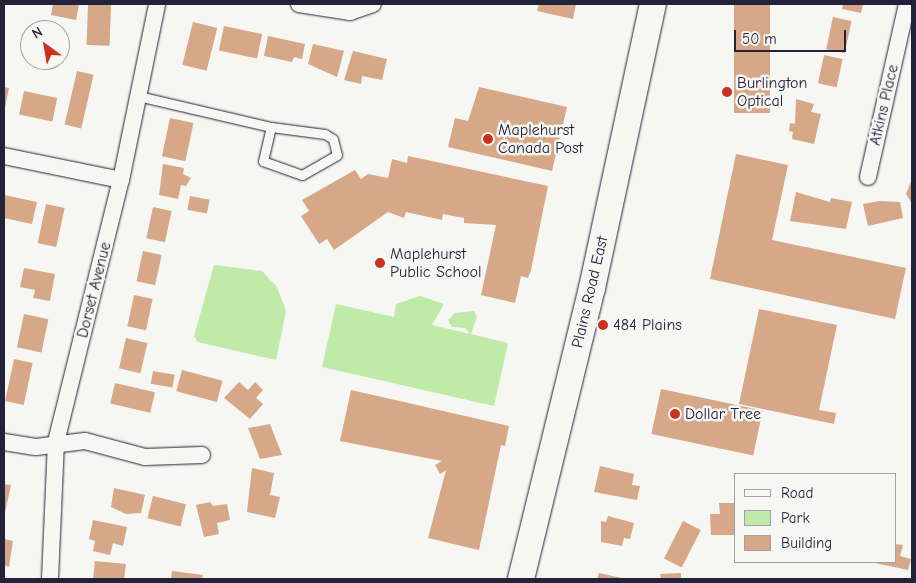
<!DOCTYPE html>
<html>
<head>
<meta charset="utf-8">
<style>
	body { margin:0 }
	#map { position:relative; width:916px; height:583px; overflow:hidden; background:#f6f6f2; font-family:"Comic Neue",sans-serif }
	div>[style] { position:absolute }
	.green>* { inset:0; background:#bfeaa7 }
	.building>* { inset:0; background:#d6a888; transform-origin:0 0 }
	.roads { filter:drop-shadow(0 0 1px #22223b) drop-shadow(0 0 1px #22223b) }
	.service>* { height:9px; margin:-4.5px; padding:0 4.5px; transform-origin:4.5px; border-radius:4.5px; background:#f6f6f2 }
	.minor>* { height:16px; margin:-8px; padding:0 8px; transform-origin:8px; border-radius:8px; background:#f6f6f2 }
	.primary>* { height:26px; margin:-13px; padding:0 13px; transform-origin:13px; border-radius:13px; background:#f6f6f2 }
	.dots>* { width:14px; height:14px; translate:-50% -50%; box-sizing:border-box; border:2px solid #f6f6f2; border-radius:50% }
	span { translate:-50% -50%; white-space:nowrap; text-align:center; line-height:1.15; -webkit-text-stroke:5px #f6f6f2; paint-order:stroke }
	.poi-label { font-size:16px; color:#22223b }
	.left { translate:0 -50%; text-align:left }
	.street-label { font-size:16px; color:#22223b }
	.frame { position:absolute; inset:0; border:5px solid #22223b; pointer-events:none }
	.legend { position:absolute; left:734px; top:473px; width:162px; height:90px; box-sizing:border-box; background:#f6f6f2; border:1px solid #a1a1a9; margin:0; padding:6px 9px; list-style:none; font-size:15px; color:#22223b }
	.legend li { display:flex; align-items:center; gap:10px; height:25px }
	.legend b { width:25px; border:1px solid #a1a1a9 }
	.north { position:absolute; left:20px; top:20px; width:50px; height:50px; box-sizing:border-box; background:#f6f6f2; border:1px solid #a1a1a9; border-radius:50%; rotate:328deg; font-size:14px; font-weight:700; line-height:20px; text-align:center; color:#22223b }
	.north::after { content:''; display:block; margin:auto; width:18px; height:22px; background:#c8321e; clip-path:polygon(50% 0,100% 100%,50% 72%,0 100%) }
	.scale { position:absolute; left:734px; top:30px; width:112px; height:22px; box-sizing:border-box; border:2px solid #22223b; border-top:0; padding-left:6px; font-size:15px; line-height:18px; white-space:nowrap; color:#22223b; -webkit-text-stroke:4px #f6f6f2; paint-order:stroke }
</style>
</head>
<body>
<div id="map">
	<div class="green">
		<div style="clip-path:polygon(214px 265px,262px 271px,277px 287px,286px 311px,276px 360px,198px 342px,194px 336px)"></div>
		<div style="clip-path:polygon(420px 296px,444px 304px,432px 325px,470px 334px,465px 328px,452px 327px,448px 320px,455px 313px,474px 311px,477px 317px,471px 334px,508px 343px,494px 406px,322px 367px,336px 304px,394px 317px,396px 304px)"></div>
	</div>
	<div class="building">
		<div style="clip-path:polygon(53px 4px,79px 4px,76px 20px,51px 15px)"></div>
		<div style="left:88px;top:4px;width:23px;height:41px;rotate:2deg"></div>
		<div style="clip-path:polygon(539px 4px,576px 4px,573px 19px,537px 11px)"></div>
		<div style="left:734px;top:4px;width:36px;height:109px"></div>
		<div style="clip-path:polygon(843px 4px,863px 4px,861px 13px,842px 9px)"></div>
		<div style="left:833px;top:17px;width:19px;height:33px;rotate:12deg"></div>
		<div style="left:193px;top:22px;width:25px;height:44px;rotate:14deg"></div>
		<div style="left:224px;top:26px;width:39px;height:25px;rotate:12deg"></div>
		<div style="clip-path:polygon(268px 36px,305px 44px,302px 59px,294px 57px,292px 62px,264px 56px)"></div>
		<div style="clip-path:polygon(313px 44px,344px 51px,337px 77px,308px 64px)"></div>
		<div style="clip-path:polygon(353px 51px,387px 59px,382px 80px,362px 76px,361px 84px,344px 80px)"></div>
		<div style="left:824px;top:55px;width:19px;height:29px;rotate:12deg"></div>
		<div style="left:77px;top:71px;width:17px;height:55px;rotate:13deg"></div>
		<div style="clip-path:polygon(4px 87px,9px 88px,5px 108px,4px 108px)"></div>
		<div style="clip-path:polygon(479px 87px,567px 107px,552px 171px,448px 147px,455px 118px,468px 121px)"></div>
		<div style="left:24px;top:91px;width:34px;height:24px;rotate:12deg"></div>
		<div style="clip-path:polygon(796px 99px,814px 104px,811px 112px,821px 114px,814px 144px,792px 139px,793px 132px,789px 131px,790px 123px,795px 124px)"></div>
		<div style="left:170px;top:118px;width:24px;height:39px;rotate:12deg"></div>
		<div style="clip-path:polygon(736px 154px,788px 165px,772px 240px,906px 268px,895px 319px,710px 279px)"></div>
		<div style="clip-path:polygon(408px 156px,548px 186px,531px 270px,528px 278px,521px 276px,515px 303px,481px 295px,496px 225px,464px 223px,464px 218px,443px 214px,442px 220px,406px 212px,404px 218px,388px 212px,334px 250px,327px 239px,319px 244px,301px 216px,309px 211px,302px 200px,355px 170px,361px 179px,368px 174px,388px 178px,392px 159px,407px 163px)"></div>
		<div style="clip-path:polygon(163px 164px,184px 168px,183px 174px,191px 178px,186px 186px,181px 185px,178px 199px,159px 195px)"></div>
		<div style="clip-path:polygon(912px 179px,912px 204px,906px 194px)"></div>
		<div style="clip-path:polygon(796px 192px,830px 202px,831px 198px,852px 202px,846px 229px,790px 221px)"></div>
		<div style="clip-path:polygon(4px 195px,37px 202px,32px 224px,4px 218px)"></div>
		<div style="left:190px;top:196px;width:20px;height:14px;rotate:11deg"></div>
		<div style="clip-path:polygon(879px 201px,900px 202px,903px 218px,868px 226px,863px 204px)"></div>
		<div style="left:46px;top:204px;width:19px;height:40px;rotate:12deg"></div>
		<div style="left:153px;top:207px;width:19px;height:32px;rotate:12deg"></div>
		<div style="left:143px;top:251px;width:19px;height:31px;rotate:12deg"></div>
		<div style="clip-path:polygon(24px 268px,55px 274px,50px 301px,33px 298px,35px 290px,20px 287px)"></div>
		<div style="left:134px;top:295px;width:19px;height:32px;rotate:12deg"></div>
		<div style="clip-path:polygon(759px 309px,837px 325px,819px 410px,836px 413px,834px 424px,739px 404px)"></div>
		<div style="left:24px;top:314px;width:25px;height:34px;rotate:12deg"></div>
		<div style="left:126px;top:338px;width:22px;height:31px;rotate:13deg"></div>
		<div style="left:14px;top:359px;width:19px;height:43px;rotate:12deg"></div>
		<div style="left:182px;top:370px;width:42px;height:22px;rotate:15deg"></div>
		<div style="left:153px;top:371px;width:22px;height:13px;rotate:10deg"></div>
		<div style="clip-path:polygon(239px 382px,248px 390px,255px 382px,263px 390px,256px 398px,263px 404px,250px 419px,224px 398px)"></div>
		<div style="left:115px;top:383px;width:41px;height:21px;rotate:13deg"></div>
		<div style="left:661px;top:389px;width:104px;height:46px;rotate:12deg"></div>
		<div style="clip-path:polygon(351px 390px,509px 426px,505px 446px,501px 445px,479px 550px,428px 538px,446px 470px,440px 474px,435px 465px,442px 461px,340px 441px)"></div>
		<div style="clip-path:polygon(270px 424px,282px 455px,260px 459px,248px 428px)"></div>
		<div style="clip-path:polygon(600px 466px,634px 474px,632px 485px,640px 486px,637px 500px,594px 492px)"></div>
		<div style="clip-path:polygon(252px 468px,274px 473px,270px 495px,280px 497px,275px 518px,247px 512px)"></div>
		<div style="clip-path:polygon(4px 484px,11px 485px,5px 512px,4px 512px)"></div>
		<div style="clip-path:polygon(114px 488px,145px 495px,141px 513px,126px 514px,111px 507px)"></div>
		<div style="left:153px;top:496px;width:34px;height:23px;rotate:14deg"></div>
		<div style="clip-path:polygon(210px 502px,213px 506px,227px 504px,230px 520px,217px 523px,219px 534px,204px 537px,196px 505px)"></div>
		<div style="clip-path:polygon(719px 503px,735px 503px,735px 535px,711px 535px,710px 514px,720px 514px)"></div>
		<div style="clip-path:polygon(608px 516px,634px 523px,630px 539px,624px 538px,622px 546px,601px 542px,601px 521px,606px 522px)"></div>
		<div style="clip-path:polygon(93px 520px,127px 527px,123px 546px,113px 543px,110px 555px,93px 551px,95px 541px,89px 539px)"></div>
		<div style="left:683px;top:521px;width:20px;height:42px;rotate:27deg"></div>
		<div style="clip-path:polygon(4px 539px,13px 541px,9px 567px,4px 565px)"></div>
		<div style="clip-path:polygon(895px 544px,903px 545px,900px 556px,911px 559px,908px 570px,875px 563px,895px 562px)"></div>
		<div style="clip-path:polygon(95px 561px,126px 564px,124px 579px,93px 579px)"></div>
		<div style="clip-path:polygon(172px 571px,203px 575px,202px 579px,171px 579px)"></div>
		<div style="clip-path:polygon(599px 573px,622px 578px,622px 579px,597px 579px)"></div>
		<div style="clip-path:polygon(681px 573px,681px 579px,661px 579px,660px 574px)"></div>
	</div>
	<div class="roads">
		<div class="service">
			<div style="left:138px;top:96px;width:137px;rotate:13.1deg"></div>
			<div style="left:271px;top:127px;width:54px;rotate:7.4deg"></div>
			<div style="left:325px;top:134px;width:9px;rotate:32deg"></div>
			<div style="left:333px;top:139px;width:16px;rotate:76deg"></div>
			<div style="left:337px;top:155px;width:40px;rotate:150.3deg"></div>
			<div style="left:302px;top:175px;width:41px;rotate:-160.3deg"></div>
			<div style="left:263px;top:161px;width:35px;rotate:-77deg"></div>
		</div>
		<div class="minor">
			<div style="left:299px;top:4px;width:52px;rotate:8.9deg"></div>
			<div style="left:350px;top:12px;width:24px;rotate:-19deg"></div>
			<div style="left:4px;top:156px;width:119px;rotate:11.6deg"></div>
			<div style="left:868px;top:177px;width:177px;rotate:-77.3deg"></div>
			<div style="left:4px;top:442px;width:32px;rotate:9deg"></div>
			<div style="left:36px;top:447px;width:49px;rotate:-7deg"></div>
			<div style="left:85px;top:441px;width:62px;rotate:14.9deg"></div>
			<div style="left:145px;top:457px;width:57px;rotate:-2deg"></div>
			<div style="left:50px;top:579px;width:137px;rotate:-87.5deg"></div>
			<div style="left:56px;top:442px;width:270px;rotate:-76.1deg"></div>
			<div style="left:121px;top:180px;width:180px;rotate:-78.4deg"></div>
		</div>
		<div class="primary">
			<div style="left:521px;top:579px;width:300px;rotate:-76.3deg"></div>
			<div style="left:592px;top:288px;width:290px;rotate:-77.9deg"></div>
		</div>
	</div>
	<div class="dots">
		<div style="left:727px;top:92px;background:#c8321e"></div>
		<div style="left:488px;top:139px;background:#c8321e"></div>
		<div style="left:380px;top:263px;background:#c8321e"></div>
		<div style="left:603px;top:325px;background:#c8321e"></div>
		<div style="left:675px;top:414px;background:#c8321e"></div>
	</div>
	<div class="poi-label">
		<span class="left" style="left:737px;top:92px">Burlington<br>Optical</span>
		<span class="left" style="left:498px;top:139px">Maplehurst<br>Canada Post</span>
		<span class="left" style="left:390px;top:263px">Maplehurst<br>Public School</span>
		<span class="left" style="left:613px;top:325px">484 Plains</span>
		<span class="left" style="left:685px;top:414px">Dollar Tree</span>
	</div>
	<div class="street-label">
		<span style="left:884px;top:105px;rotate:-77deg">Atkins Place</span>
		<span style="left:94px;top:290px;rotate:-76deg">Dorset Avenue</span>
		<span style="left:590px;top:292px;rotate:-77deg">Plains Road East</span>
	</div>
	<div class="frame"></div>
	<ul class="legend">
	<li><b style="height:6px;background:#f6f6f2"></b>Road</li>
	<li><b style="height:14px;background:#bfeaa7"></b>Park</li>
	<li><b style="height:14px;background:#d6a888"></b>Building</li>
	</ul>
	<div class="north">N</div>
	<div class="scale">50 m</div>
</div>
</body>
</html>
